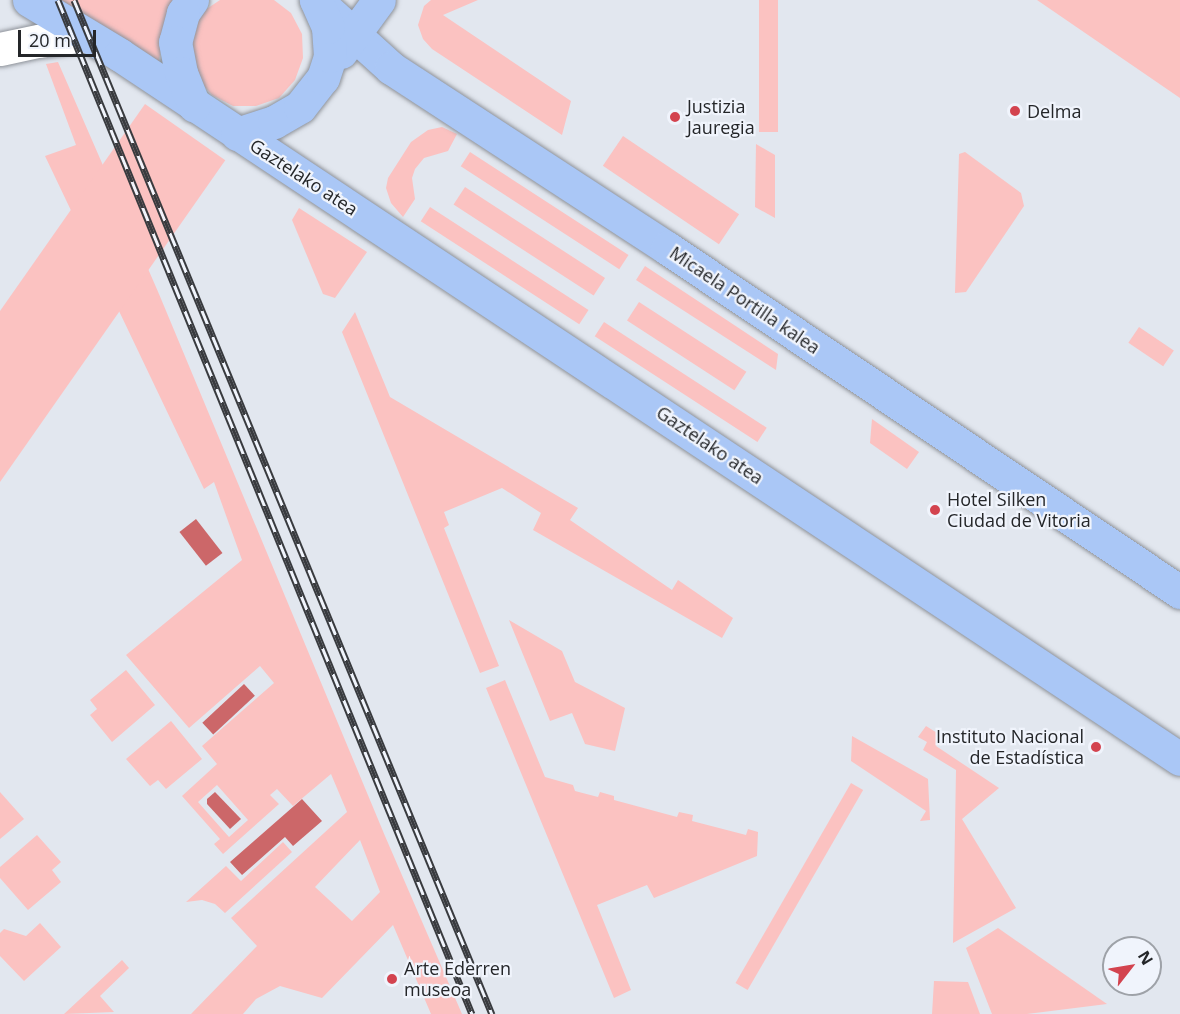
<!DOCTYPE html>
<html>
<head>
<meta charset="utf-8">
<style>
	body { margin:0 }
	#map { position:relative; width:1180px; height:1014px; overflow:hidden; background:#e2e7ef; font-family:"Open Sans",sans-serif }
	div>[style] { position:absolute }
	.green>* { inset:0; background:#fbc2c1; transform-origin:0 0 }
	.water>* { inset:0; background:#cc6769; transform-origin:0 0 }
	.roads { filter:drop-shadow(0 0 2px #8e9299) drop-shadow(0 0 2px #8e9299) }
	.secondary>* { height:33px; margin:-16.5px; padding:0 16.5px; transform-origin:16.5px; border-radius:16.5px; background:#fff }
	.primary>* { height:33px; margin:-16.5px; padding:0 16.5px; transform-origin:16.5px; border-radius:16.5px; background:#aac7f6 }
	.rail>* { height:7px; margin-top:-3.5px; transform-origin:0; background:repeating-linear-gradient(90deg,#f0f4fc 0 14px,#393b3f 0 28px); box-sizing:border-box; border-block:2px solid #393b3f }
	.dots>* { width:16px; height:16px; translate:-50% -50%; box-sizing:border-box; border:3px solid #f0f4fc; border-radius:50% }
	span { translate:-50% -50%; white-space:nowrap; text-align:center; line-height:1.15; -webkit-text-stroke:4.5px #f0f4fc; paint-order:stroke }
	.poi-label { font-size:18px; color:#242629 }
	.left { translate:0 -50%; text-align:left }
	.right { translate:-100% -50%; text-align:right }
	.street-label { font-size:18px; color:#242629 }
	.north { position:absolute; left:1102px; top:936px; width:60px; height:60px; box-sizing:border-box; background:#f0f4fc; border:2px solid #9ea2a8; border-radius:50%; rotate:59deg; font-size:16px; font-weight:700; line-height:24px; text-align:center; color:#242629 }
	.north::after { content:''; display:block; margin:auto; width:21px; height:27px; background:#d3434f; clip-path:polygon(50% 0,100% 100%,50% 72%,0 100%) }
	.scale { position:absolute; left:18px; top:30px; width:78px; height:27px; box-sizing:border-box; border:3px solid #242629; border-top:0; padding-left:8px; font-size:18px; line-height:21px; white-space:nowrap; color:#242629; -webkit-text-stroke:4px #f0f4fc; paint-order:stroke }
</style>
</head>
<body>
<div id="map">
	<div class="green">
		<div style="clip-path:polygon(58px 0,177px 0,165px 23px,158px 67px)"></div>
		<div style="clip-path:polygon(220px 0,274px 0,291px 13px,302px 34px,303px 58px,295px 80px,279px 98px,256px 106px,233px 106px,212px 95px,196px 77px,189px 54px,193px 30px,205px 10px)"></div>
		<div style="clip-path:polygon(431px 0,478px 0,443px 15px,571px 101px,562px 135px,432px 49px,423px 39px,418px 25px,424px 6px)"></div>
		<div style="left:759px;top:0;width:19px;height:132px"></div>
		<div style="clip-path:polygon(1037px 0,1180px 0,1180px 98px)"></div>
		<div style="clip-path:polygon(evenodd,58px 62px,159px 294px,385px 836px,462px 1014px,431px 1014px,393px 925px,322px 998px,280px 986px,256px 999px,243px 1014px,191px 1014px,257px 946px,231px 918px,347px 812px,331px 774px,293px 806px,277px 789px,270px 795px,279px 804px,223px 854px,214px 844px,220px 839px,182px 796px,217px 764px,202px 746px,274px 683px,260px 666px,189px 728px,126px 655px,242px 560px,214px 482px,204px 489px,45px 156px,76px 145px,46px 64px,58px 62px,217px 785px,248px 820px,229px 837px,198px 802px,217px 785px,58px 62px,360px 840px,380px 892px,352px 921px,315px 887px,360px 840px)"></div>
		<div style="left:145px;top:104px;width:98px;height:983px;rotate:35deg"></div>
		<div style="clip-path:polygon(442px 127px,457px 134px,448px 151px,424px 158px,415px 169px,412px 178px,415px 199px,403px 217px,391px 203px,386px 188px,388px 178px,411px 142px,428px 130px)"></div>
		<div style="left:623px;top:136px;width:140px;height:36px;rotate:34deg"></div>
		<div style="clip-path:polygon(756px 144px,775px 155px,775px 218px,755px 207px)"></div>
		<div style="left:470px;top:152px;width:189px;height:17px;rotate:33deg"></div>
		<div style="clip-path:polygon(965px 152px,1021px 193px,1024px 206px,966px 292px,955px 293px,959px 154px)"></div>
		<div style="left:465px;top:187px;width:167px;height:21px;rotate:33deg"></div>
		<div style="left:430px;top:207px;width:189px;height:17px;rotate:33deg"></div>
		<div style="clip-path:polygon(299px 208px,367px 252px,335px 298px,323px 294px,292px 220px)"></div>
		<div style="clip-path:polygon(645px 266px,778px 354px,776px 370px,636px 280px)"></div>
		<div style="left:639px;top:302px;width:128px;height:22px;rotate:33deg"></div>
		<div style="clip-path:polygon(355px 312px,390px 397px,578px 508px,570px 520px,672px 590px,678px 580px,733px 618px,722px 638px,533px 530px,541px 513px,502px 488px,444px 512px,449px 525px,444px 528px,499px 666px,480px 673px,342px 332px)"></div>
		<div style="left:604px;top:322px;width:194px;height:17px;rotate:33deg"></div>
		<div style="left:1139px;top:327px;width:42px;height:19px;rotate:34deg"></div>
		<div style="clip-path:polygon(872px 419px,919px 452px,907px 469px,870px 443px)"></div>
		<div style="clip-path:polygon(509px 620px,562px 651px,575px 682px,625px 708px,615px 751px,585px 744px,572px 713px,550px 721px)"></div>
		<div style="clip-path:polygon(126px 670px,155px 705px,112px 742px,90px 715px,97px 709px,90px 700px)"></div>
		<div style="clip-path:polygon(505px 680px,545px 777px,573px 785px,575px 791px,598px 797px,600px 792px,614px 796px,614px 800px,677px 817px,679px 812px,693px 815px,692px 821px,746px 835px,748px 829px,758px 832px,757px 856px,654px 898px,647px 885px,597px 905px,631px 990px,614px 998px,486px 688px)"></div>
		<div style="clip-path:polygon(171px 721px,202px 759px,166px 789px,158px 780px,150px 786px,126px 759px)"></div>
		<div style="clip-path:polygon(926px 726px,942px 736px,936px 746px,999px 788px,962px 819px,1016px 908px,953px 943px,956px 770px,923px 750px,927px 742px,918px 737px)"></div>
		<div style="clip-path:polygon(852px 736px,928px 779px,930px 820px,920px 821px,926px 811px,851px 761px)"></div>
		<div style="left:851px;top:783px;width:14px;height:231px;rotate:30deg"></div>
		<div style="clip-path:polygon(0 792px,24px 819px,0 839px)"></div>
		<div style="clip-path:polygon(37px 835px,61px 862px,52px 870px,61px 882px,28px 910px,0 878px,0 867px)"></div>
		<div style="clip-path:polygon(283px 842px,292px 852px,225px 913px,215px 904px,202px 900px,186px 902px,226px 866px,241px 881px)"></div>
		<div style="clip-path:polygon(40px 923px,61px 947px,24px 981px,0 956px,0 933px,4px 929px,26px 936px)"></div>
		<div style="clip-path:polygon(998px 928px,1107px 1004px,1027px 1014px,992px 1014px,966px 948px)"></div>
		<div style="clip-path:polygon(122px 960px,129px 968px,100px 996px,114px 1012px,64px 1014px)"></div>
		<div style="clip-path:polygon(934px 981px,968px 982px,980px 1014px,932px 1014px)"></div>
	</div>
	<div class="water">
		<div style="left:196px;top:519px;width:43px;height:21px;rotate:52deg"></div>
		<div style="left:244px;top:684px;width:16px;height:57px;rotate:47deg"></div>
		<div style="clip-path:polygon(215px 792px,241px 819px,230px 829px,207px 804px,207px 799px)"></div>
		<div style="clip-path:polygon(302px 799px,322px 821px,293px 846px,285px 837px,242px 875px,230px 862px)"></div>
	</div>
	<div class="roads">
		<div class="secondary">
			<div style="left:0;top:49px;width:40px;rotate:-12deg"></div>
			<div style="left:39px;top:41px;width:47px;rotate:-7.3deg"></div>
		</div>
		<div class="primary">
			<div style="left:29px;top:0;width:106px;rotate:31.1deg"></div>
			<div style="left:120px;top:55px;width:1272px;rotate:33.59deg"></div>
			<div style="left:192px;top:0;width:16px;rotate:125deg"></div>
			<div style="left:183px;top:13px;width:30px;rotate:105deg"></div>
			<div style="left:175px;top:42px;width:32px;rotate:79deg"></div>
			<div style="left:181px;top:73px;width:35px;rotate:68deg"></div>
			<div style="left:316px;top:0;width:101px;rotate:42.2deg"></div>
			<div style="left:391px;top:68px;width:330px;rotate:33.1deg"></div>
			<div style="left:667px;top:248px;width:618px;rotate:33.84deg"></div>
			<div style="left:341px;top:52px;width:64px;rotate:-53.8deg"></div>
			<div style="left:237px;top:134px;width:39px;rotate:-18deg"></div>
			<div style="left:274px;top:122px;width:30px;rotate:-30deg"></div>
			<div style="left:300px;top:107px;width:37px;rotate:-52deg"></div>
			<div style="left:323px;top:78px;width:23px;rotate:-72deg"></div>
			<div style="left:330px;top:56px;width:29px;rotate:-94deg"></div>
			<div style="left:328px;top:27px;width:30px;rotate:-114deg"></div>
		</div>
	</div>
	<div class="rail">
		<div style="left:58px;top:0;width:1095px;rotate:67.79deg"></div>
		<div style="left:74px;top:0;width:1097px;rotate:67.6deg"></div>
	</div>
	<div class="dots">
		<div style="left:1015px;top:111px;background:#d3434f"></div>
		<div style="left:675px;top:117px;background:#d3434f"></div>
		<div style="left:935px;top:510px;background:#d3434f"></div>
		<div style="left:1096px;top:747px;background:#d3434f"></div>
		<div style="left:392px;top:979px;background:#d3434f"></div>
	</div>
	<div class="poi-label">
		<span class="left" style="left:687px;top:117px">Justizia<br>Jauregia</span>
		<span class="left" style="left:1027px;top:111px">Delma</span>
		<span class="left" style="left:947px;top:510px">Hotel Silken<br>Ciudad de Vitoria</span>
		<span class="right" style="left:1084px;top:747px">Instituto Nacional<br>de Estadística</span>
		<span class="left" style="left:404px;top:979px">Arte Ederren<br>museoa</span>
	</div>
	<div class="street-label">
		<span style="left:304px;top:177px;rotate:33deg">Gaztelako atea</span>
		<span style="left:745px;top:300px;rotate:34deg">Micaela Portilla kalea</span>
		<span style="left:710px;top:445px;rotate:34deg">Gaztelako atea</span>
	</div>
	<div class="north">N</div>
	<div class="scale">20 m</div>
</div>
</body>
</html>
